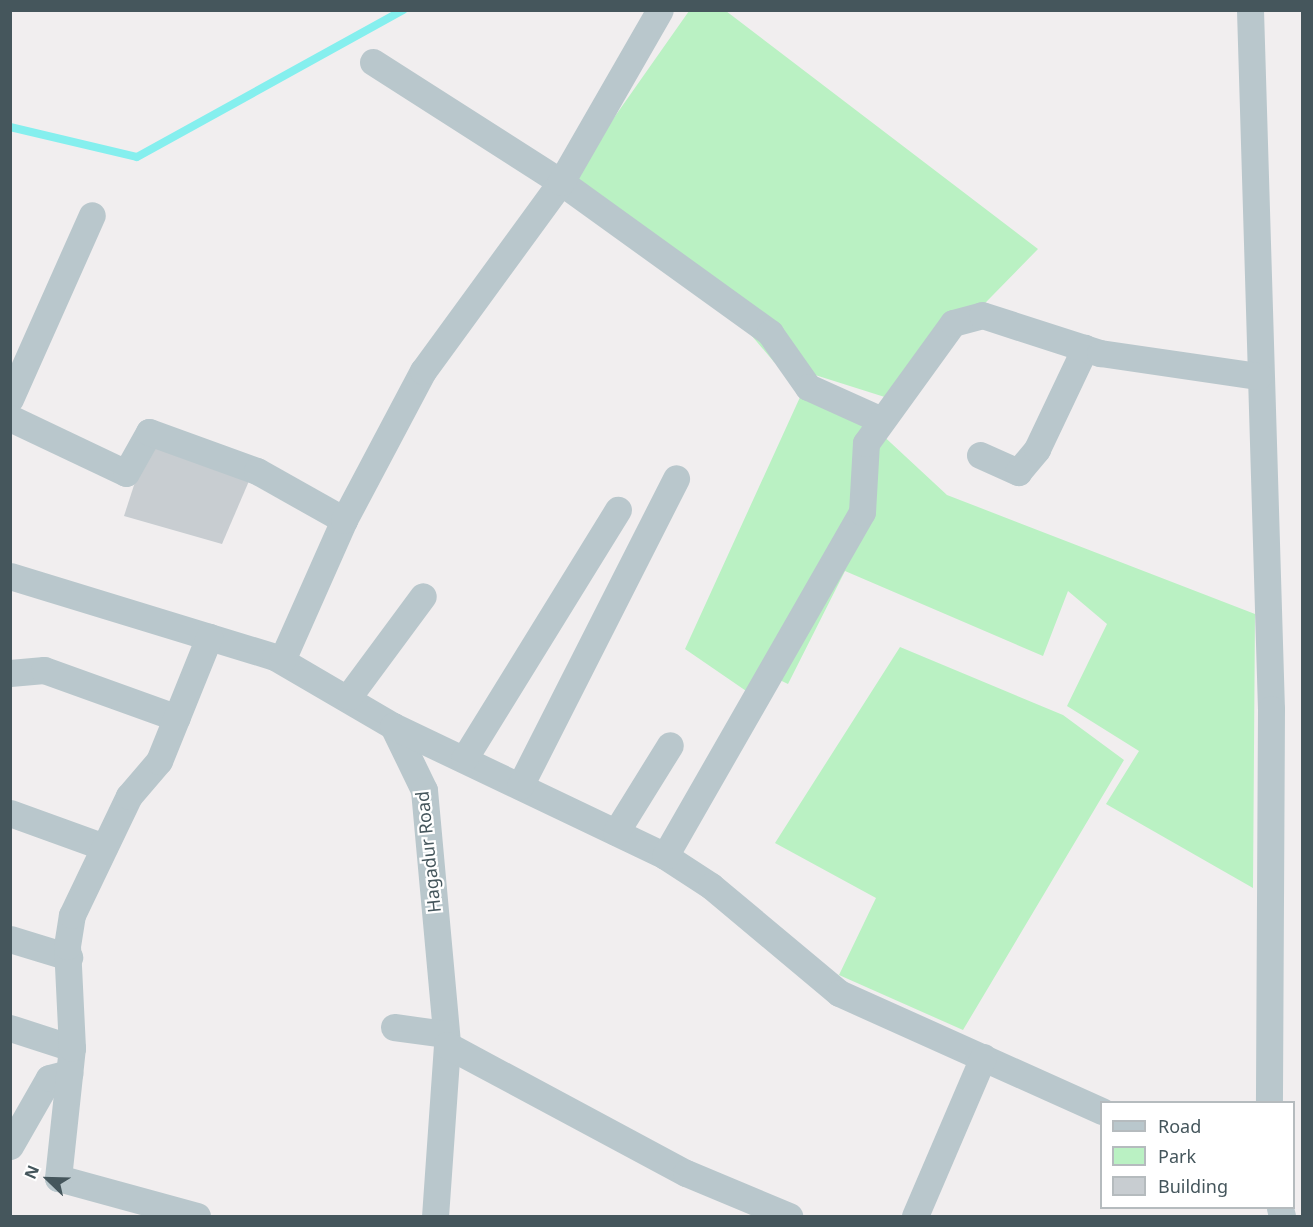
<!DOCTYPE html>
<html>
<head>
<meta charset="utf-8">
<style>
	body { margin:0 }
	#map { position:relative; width:1313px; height:1227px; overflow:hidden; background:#f1eeef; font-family:"Noto Sans",sans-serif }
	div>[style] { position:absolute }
	.green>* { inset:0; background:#baf1c3 }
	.stream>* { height:8px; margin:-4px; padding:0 4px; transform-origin:4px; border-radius:4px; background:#85efee }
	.building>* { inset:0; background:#c8cdd1 }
	.minor>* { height:27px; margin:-13.5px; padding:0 13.5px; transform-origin:13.5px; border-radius:13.5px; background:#b9c7cc }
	span { translate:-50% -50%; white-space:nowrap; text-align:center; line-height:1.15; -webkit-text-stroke:4.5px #fff; paint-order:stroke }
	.street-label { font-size:18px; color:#45565c }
	.frame { position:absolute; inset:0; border:12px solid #45565c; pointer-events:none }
	.legend { position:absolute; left:1100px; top:1101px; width:195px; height:108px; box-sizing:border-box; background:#fff; border:2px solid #b5bbbe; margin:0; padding:8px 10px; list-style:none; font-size:18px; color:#45565c }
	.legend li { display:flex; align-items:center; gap:12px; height:30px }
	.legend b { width:30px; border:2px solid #b5bbbe }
	.north { position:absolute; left:18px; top:1149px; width:60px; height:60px; -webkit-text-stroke:4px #fff; paint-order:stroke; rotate:293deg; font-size:16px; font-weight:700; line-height:24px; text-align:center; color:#45565c }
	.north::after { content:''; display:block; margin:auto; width:21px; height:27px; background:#45565c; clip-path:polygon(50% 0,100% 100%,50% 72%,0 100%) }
</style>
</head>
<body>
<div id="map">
	<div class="green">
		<div style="clip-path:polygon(689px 11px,726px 11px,1038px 249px,891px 399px,774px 362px,696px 270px,573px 176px)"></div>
		<div style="clip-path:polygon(801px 395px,877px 430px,947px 495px,1255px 614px,1253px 888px,1106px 804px,1139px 751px,1067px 706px,1107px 624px,1068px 591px,1043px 656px,845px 571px,788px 684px,763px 672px,752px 695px,685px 649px)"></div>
		<div style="clip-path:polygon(900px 647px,1063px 715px,1124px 760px,963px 1030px,839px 975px,876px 898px,775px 843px)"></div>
	</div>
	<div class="stream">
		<div style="left:10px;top:127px;width:130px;rotate:13.3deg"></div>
		<div style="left:137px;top:157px;width:304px;rotate:-28.9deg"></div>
	</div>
	<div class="building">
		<div style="clip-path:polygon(147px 445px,249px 481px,222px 544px,124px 516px)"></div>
	</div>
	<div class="minor">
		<div style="left:1250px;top:10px;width:699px;rotate:88.28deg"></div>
		<div style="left:1271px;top:709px;width:393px;rotate:90.3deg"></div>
		<div style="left:373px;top:62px;width:223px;rotate:32.6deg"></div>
		<div style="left:561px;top:182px;width:258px;rotate:35.8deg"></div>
		<div style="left:770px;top:333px;width:66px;rotate:54.9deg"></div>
		<div style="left:808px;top:387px;width:80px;rotate:24.3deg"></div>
		<div style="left:10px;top:399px;width:201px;rotate:-66deg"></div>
		<div style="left:10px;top:418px;width:128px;rotate:25.4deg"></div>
		<div style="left:126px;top:473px;width:47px;rotate:-60.7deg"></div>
		<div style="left:149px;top:432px;width:115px;rotate:19.9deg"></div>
		<div style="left:257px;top:471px;width:100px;rotate:29.4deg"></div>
		<div style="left:980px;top:455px;width:42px;rotate:24.1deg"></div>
		<div style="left:1018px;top:472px;width:30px;rotate:-50deg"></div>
		<div style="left:1037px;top:449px;width:112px;rotate:-64.6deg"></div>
		<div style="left:10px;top:576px;width:277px;rotate:17deg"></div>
		<div style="left:275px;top:657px;width:137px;rotate:30.3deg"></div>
		<div style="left:393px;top:726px;width:71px;rotate:64.2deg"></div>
		<div style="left:424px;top:790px;width:256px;rotate:84.8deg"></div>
		<div style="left:447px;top:1045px;width:171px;rotate:94deg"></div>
		<div style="left:282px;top:660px;width:153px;rotate:-66.1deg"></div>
		<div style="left:344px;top:520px;width:169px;rotate:-62.1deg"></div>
		<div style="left:423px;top:371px;width:234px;rotate:-53.9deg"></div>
		<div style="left:561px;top:182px;width:198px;rotate:-60.1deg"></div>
		<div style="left:10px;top:673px;width:34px;rotate:-5deg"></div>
		<div style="left:44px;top:670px;width:141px;rotate:19.8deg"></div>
		<div style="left:349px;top:696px;width:124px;rotate:-53.5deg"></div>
		<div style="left:393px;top:726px;width:301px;rotate:25.5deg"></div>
		<div style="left:665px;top:856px;width:55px;rotate:33.1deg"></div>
		<div style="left:711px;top:886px;width:167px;rotate:39.9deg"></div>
		<div style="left:839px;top:993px;width:288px;rotate:24.2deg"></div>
		<div style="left:464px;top:759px;width:293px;rotate:-58.3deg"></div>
		<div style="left:520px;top:786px;width:345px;rotate:-63.1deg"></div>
		<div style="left:10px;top:813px;width:100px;rotate:19.9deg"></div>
		<div style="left:616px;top:832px;width:102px;rotate:-58.2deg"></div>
		<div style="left:665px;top:856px;width:396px;rotate:-60.2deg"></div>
		<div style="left:862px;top:512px;width:69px;rotate:-86.7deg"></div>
		<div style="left:866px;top:443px;width:148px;rotate:-54.1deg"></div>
		<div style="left:953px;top:323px;width:30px;rotate:-15deg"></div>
		<div style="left:982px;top:315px;width:124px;rotate:17.9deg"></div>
		<div style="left:1100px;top:353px;width:160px;rotate:8.3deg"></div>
		<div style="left:10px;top:939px;width:62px;rotate:17deg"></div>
		<div style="left:394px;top:1027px;width:51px;rotate:7.8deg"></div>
		<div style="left:10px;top:1028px;width:65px;rotate:17.9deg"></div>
		<div style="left:447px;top:1045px;width:271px;rotate:28.2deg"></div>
		<div style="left:686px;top:1173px;width:112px;rotate:22.7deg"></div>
		<div style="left:10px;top:1146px;width:78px;rotate:-60.2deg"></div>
		<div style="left:49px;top:1078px;width:21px;rotate:-14deg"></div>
		<div style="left:1280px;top:1208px;width:8px;rotate:76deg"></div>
		<div style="left:197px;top:1216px;width:144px;rotate:-164.7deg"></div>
		<div style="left:58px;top:1178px;width:131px;rotate:-83.9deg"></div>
		<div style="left:72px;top:1048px;width:102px;rotate:-92.8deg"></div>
		<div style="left:67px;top:946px;width:31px;rotate:-81deg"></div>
		<div style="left:72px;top:915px;width:132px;rotate:-64.4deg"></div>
		<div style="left:129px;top:796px;width:46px;rotate:-49.4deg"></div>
		<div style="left:159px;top:761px;width:134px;rotate:-68deg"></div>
		<div style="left:915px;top:1216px;width:173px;rotate:-66.8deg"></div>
	</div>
	<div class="street-label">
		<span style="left:428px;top:852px;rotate:-96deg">Hagadur Road</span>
	</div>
	<div class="frame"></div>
	<ul class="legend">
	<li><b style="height:8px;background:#b9c7cc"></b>Road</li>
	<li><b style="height:16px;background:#baf1c3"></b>Park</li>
	<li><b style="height:16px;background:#c8cdd1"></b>Building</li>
	</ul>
	<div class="north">N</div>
</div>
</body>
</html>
